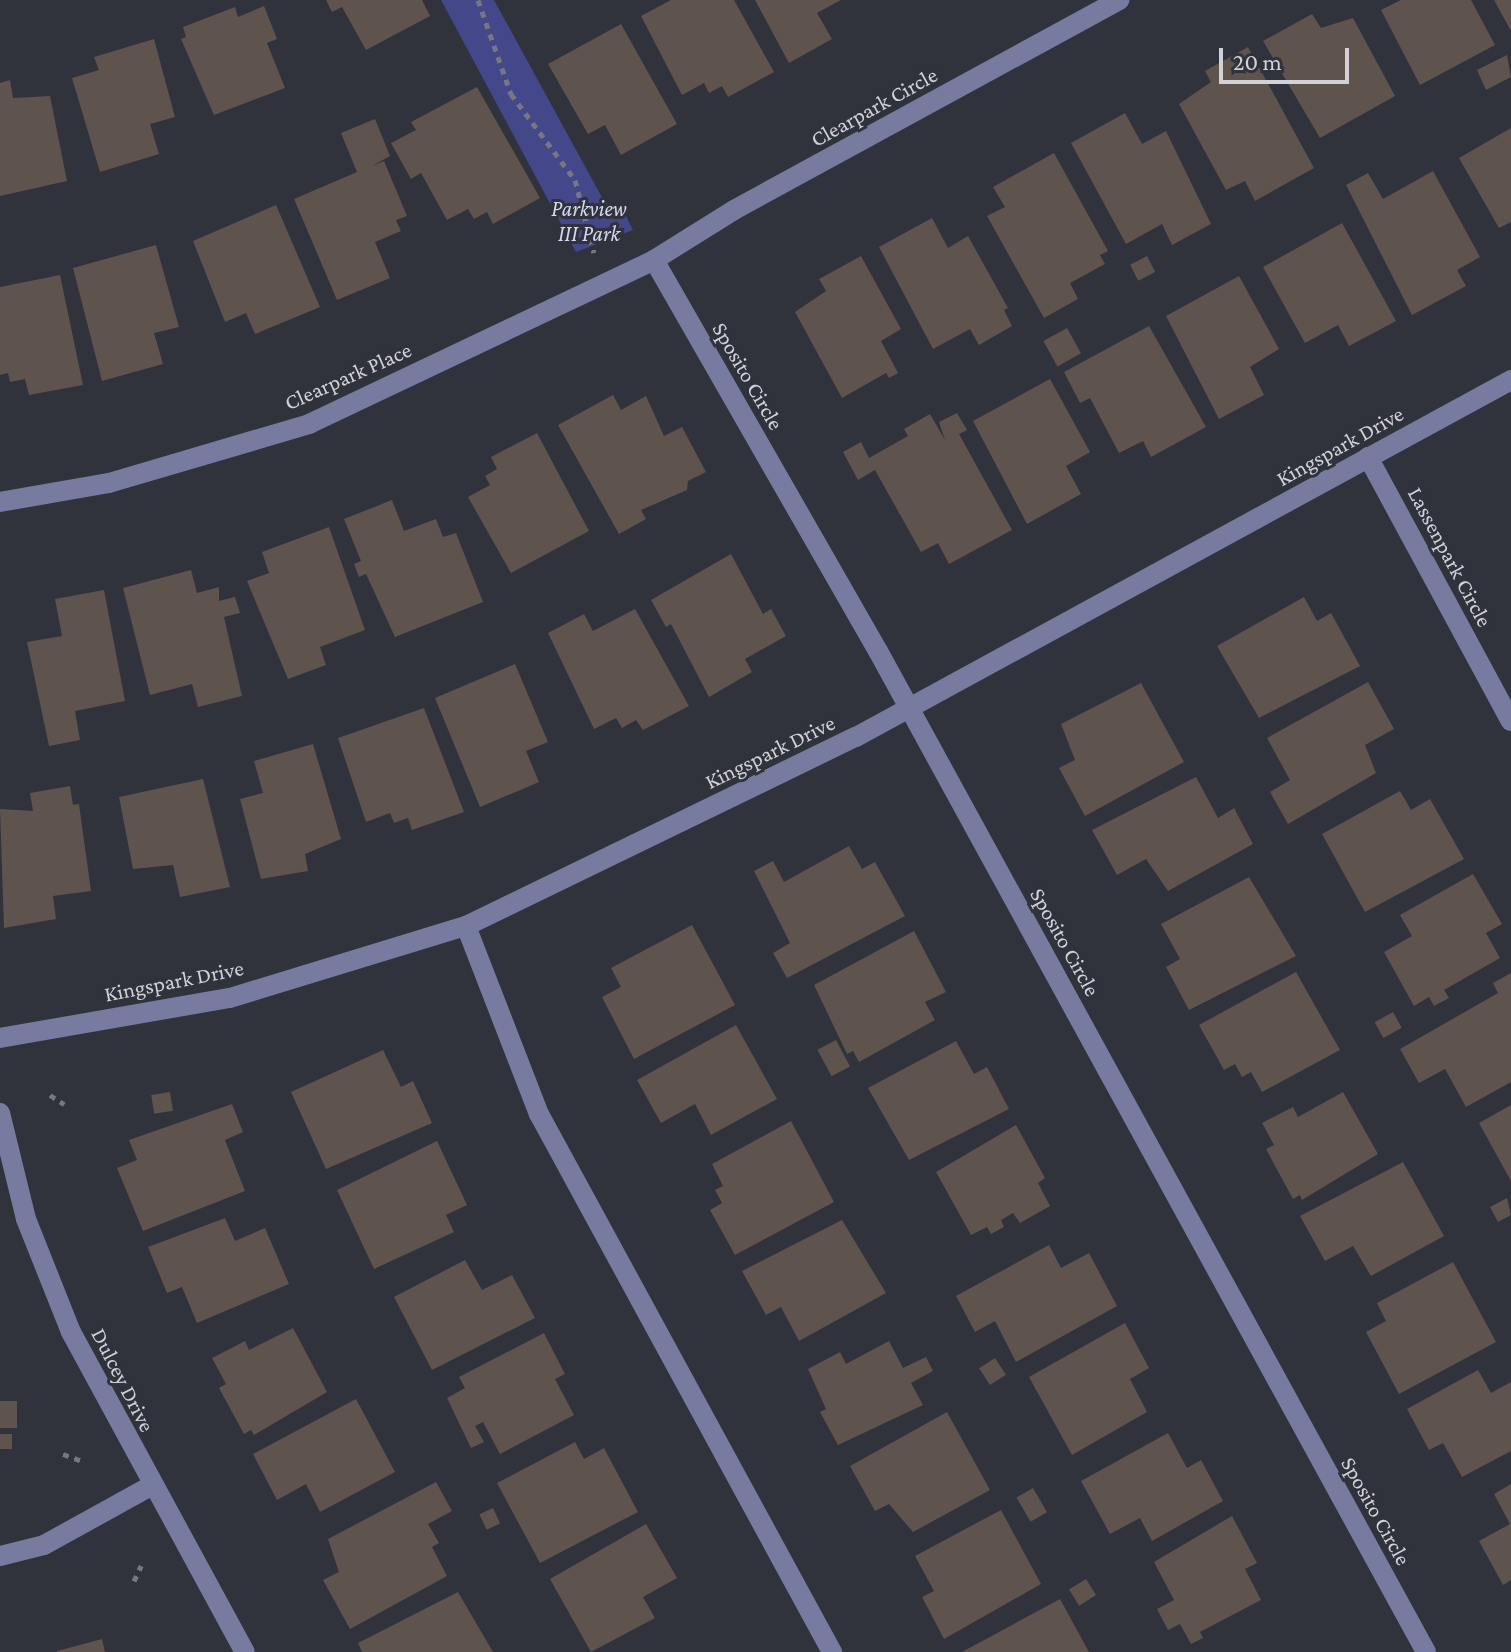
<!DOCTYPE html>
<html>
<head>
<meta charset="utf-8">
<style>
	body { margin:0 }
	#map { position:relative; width:1511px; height:1652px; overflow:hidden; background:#30323c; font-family:"Crimson Pro",serif }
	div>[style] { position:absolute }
	.green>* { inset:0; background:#444789 }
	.building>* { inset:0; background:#5f534e; transform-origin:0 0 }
	.path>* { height:5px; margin-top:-2.5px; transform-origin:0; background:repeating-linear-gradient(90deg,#767780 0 6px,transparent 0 12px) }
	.minor>* { height:20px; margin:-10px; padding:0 10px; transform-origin:10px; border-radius:10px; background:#767b9f }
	span { translate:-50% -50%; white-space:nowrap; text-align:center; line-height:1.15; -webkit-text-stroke:6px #30323c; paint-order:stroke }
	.street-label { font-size:22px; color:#d1d2d8 }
	.park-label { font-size:22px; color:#d5d9ef; font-style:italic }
	.scale { position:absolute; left:1219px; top:48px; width:130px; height:36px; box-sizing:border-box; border:4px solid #d1d2d8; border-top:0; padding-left:10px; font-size:24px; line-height:28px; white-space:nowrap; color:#d1d2d8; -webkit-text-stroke:6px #30323c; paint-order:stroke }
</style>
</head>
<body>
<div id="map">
	<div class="green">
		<div style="clip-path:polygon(441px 0,494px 0,604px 201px,626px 216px,633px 230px,576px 252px)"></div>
	</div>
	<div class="building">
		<div style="clip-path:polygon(326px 0,422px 0,430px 16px,366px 50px,342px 7px,332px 12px)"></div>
		<div style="clip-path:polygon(671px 0,734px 0,774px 72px,728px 97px,722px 86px,709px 93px,704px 83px,682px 95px,641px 16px)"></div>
		<div style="clip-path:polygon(755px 0,841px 0,817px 13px,832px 39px,789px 63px)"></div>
		<div style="clip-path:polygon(1401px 0,1471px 0,1495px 45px,1420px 85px,1381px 10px)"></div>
		<div style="clip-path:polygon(1494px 0,1511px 0,1511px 31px)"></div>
		<div style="clip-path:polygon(264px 6px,277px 39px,267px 43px,285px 88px,214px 115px,181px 39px,186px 37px,183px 27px,235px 7px,238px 17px)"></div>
		<div style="clip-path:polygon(1312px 14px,1321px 28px,1353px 18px,1395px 96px,1320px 138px,1263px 41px)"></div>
		<div style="clip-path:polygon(621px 24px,677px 124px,621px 155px,605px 125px,588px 134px,548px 64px)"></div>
		<div style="clip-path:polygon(154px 39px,175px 117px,150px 124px,159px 154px,100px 172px,72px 78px,99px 70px,94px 57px)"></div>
		<div style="clip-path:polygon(1248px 47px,1314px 168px,1255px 201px,1245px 181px,1226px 190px,1179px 104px,1211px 82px,1205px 71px)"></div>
		<div style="clip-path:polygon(1507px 55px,1511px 77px,1486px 90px,1477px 70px)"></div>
		<div style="clip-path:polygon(10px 80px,13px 98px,50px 96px,67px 181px,0 196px,0 83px)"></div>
		<div style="clip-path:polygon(477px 87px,540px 198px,493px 224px,487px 212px,474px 219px,468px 209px,447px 220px,421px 173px,411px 179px,391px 143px,416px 130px,411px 122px)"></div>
		<div style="clip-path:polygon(1125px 113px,1142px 144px,1166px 131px,1211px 224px,1172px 245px,1162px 224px,1126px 244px,1071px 143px)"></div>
		<div style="clip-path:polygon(375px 119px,390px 156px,372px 166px,384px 161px,407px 216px,396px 220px,401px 231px,375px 242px,390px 278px,337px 300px,294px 199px,357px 172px,341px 133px)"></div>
		<div style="clip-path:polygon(1511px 128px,1511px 222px,1499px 228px,1459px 158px)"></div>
		<div style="clip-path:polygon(1054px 153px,1108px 251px,1100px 255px,1105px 264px,1070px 283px,1078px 299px,1044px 318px,987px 216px,1005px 207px,993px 187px)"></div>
		<div style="clip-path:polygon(1433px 171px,1480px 257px,1457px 270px,1466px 286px,1412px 315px,1346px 185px,1368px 173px,1383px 199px)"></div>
		<div style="clip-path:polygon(276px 205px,320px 307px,255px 334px,246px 313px,225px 322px,193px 241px)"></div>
		<div style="clip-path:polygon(932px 218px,948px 248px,968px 236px,1008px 308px,1004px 310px,1012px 326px,979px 345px,970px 329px,933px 349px,879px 247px)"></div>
		<div style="clip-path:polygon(1342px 223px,1396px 321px,1349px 346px,1338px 325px,1305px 343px,1263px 267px)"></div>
		<div style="clip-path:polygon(156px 245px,179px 327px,154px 333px,163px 364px,102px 381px,73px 268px)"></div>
		<div style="clip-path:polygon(861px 256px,901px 329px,881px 341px,898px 373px,889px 378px,886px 373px,842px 398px,795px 312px,826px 291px,819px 279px)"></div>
		<div style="left:1147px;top:256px;width:18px;height:19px;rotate:63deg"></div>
		<div style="clip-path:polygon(60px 275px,83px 385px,29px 395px,25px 379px,10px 382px,8px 373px,0 375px,0 287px)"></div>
		<div style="clip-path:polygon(1239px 276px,1279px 349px,1250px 367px,1264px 395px,1219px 419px,1166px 316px)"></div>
		<div style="clip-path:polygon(1149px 326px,1206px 427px,1151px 457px,1143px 441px,1119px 453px,1090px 398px,1080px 403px,1064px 372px)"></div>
		<div style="left:1067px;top:328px;width:29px;height:27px;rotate:61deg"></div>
		<div style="clip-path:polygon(1050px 379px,1090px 452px,1066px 466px,1081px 494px,1027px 524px,973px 421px)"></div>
		<div style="clip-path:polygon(613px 395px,621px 410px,646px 396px,664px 436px,682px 427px,706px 472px,688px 481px,687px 490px,641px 510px,646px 519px,619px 534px,558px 425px)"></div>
		<div style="clip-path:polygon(957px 413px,967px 430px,959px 434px,1012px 530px,949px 564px,938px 543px,921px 552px,875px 470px,858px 480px,843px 452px,861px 442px,869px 458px,908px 436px,904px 429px,930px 414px,945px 440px,939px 422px)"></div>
		<div style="clip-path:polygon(537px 433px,589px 531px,511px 573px,468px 497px,490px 485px,485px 476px,497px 469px,491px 457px)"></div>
		<div style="clip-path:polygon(392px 500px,404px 531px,436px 519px,443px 537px,456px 533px,483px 602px,395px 637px,366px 574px,359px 577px,354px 564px,361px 561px,344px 519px)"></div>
		<div style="clip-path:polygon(329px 527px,365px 630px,320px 647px,326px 665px,288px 679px,247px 581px,269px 573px,262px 552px)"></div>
		<div style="clip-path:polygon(731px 554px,763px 614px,771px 609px,786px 636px,745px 659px,752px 672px,709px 697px,671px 624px,666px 627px,651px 600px)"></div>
		<div style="clip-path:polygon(191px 570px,197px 593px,219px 587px,219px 601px,235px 597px,240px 613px,224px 617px,242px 696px,198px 707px,192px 684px,150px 695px,123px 588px)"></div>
		<div style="clip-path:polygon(104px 590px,125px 701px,75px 711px,80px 740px,49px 746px,27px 642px,62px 636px,55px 599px)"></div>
		<div style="clip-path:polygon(1304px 597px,1317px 621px,1331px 613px,1360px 666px,1259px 718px,1217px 646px)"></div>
		<div style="clip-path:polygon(635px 609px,689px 706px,643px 730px,636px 720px,622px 728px,616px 718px,594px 729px,548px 633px,584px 614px,593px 631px)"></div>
		<div style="clip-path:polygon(515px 664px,548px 742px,526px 751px,539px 782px,480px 807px,435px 698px)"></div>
		<div style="clip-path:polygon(1368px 682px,1394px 729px,1365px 745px,1376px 773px,1288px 824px,1270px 792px,1290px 780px,1267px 738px)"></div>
		<div style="clip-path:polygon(1141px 683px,1184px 762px,1085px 816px,1059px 768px,1075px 760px,1061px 724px)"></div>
		<div style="clip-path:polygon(424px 708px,464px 812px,412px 830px,408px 818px,394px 823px,390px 813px,366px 822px,338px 738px)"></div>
		<div style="clip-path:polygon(313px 744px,341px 839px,305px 854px,308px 871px,261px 879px,240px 799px,263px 793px,254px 761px)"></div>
		<div style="clip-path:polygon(1196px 777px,1218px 818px,1234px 808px,1253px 844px,1168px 891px,1146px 859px,1117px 875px,1092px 830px)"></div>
		<div style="clip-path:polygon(203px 779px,230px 887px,180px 897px,173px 865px,133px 869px,119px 797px)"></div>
		<div style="clip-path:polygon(70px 786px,73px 805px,79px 804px,91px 891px,53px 896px,56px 919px,4px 928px,0 809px,33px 811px,30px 793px)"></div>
		<div style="clip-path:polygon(1400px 791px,1411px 810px,1430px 799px,1464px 859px,1365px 912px,1322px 834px)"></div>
		<div style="clip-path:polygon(849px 846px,862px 869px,875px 862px,905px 916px,787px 978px,773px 953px,790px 943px,754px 871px,773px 861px,784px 882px)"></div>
		<div style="clip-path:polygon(1473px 874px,1502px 924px,1486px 933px,1500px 958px,1444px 990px,1449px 998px,1434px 1006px,1429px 997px,1414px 1006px,1384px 952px,1412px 936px,1400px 915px)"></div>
		<div style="clip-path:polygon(1249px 877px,1296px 956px,1189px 1010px,1166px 967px,1180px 959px,1161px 924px)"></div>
		<div style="clip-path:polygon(692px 925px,735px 1005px,634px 1059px,602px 997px,621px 987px,611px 968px)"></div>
		<div style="clip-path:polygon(914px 931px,946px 992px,925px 1002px,935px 1020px,859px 1062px,853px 1051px,847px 1054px,814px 985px)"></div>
		<div style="clip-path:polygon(1296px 972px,1340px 1050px,1262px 1092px,1251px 1072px,1242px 1077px,1235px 1064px,1224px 1070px,1199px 1025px)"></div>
		<div style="clip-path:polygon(1511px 973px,1511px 1082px,1466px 1107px,1445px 1069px,1419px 1083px,1400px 1049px,1498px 993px,1493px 983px)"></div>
		<div style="left:1393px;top:1012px;width:18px;height:21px;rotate:61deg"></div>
		<div style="clip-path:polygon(736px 1025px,777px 1099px,711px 1135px,695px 1104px,661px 1123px,637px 1080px)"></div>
		<div style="left:836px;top:1040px;width:30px;height:21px;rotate:62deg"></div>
		<div style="clip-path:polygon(956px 1041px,974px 1074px,987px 1067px,1009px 1109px,909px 1160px,868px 1088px)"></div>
		<div style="clip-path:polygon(383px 1050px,401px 1087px,413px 1081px,432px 1123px,326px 1169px,291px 1092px)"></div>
		<div style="left:170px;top:1092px;width:19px;height:19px;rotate:81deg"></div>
		<div style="clip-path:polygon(1343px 1092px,1378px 1154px,1302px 1200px,1300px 1195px,1293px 1199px,1266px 1149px,1274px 1145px,1262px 1123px,1293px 1107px,1298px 1117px)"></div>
		<div style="clip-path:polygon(232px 1104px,243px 1132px,225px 1140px,245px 1191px,143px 1231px,117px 1168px,137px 1160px,129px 1140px)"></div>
		<div style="clip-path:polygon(1511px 1105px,1511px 1181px,1479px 1123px)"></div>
		<div style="clip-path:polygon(791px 1121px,834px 1202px,735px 1255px,710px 1210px,722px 1203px,715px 1190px,723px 1186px,712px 1164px)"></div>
		<div style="clip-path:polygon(1016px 1125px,1045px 1178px,1038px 1183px,1050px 1206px,1020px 1223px,1013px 1213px,1001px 1220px,1004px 1227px,991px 1234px,987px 1227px,971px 1235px,936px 1172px)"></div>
		<div style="clip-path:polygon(437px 1141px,467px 1205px,446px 1215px,454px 1232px,374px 1269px,337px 1190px)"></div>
		<div style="clip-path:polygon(1403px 1162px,1444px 1236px,1371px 1276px,1353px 1246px,1325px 1261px,1300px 1216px)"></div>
		<div style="clip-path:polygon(1507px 1198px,1511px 1215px,1498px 1222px,1490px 1207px)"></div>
		<div style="clip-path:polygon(225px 1218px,235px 1241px,265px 1228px,289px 1284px,197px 1323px,182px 1287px,167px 1293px,148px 1247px)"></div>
		<div style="clip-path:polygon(842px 1220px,886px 1293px,799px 1341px,781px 1307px,766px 1315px,742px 1271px)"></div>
		<div style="clip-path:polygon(1049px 1245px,1061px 1268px,1089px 1253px,1117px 1306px,1016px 1362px,995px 1321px,975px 1332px,956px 1296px)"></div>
		<div style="clip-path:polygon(465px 1260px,482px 1290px,512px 1275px,535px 1318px,432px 1370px,394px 1297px)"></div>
		<div style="clip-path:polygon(1453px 1262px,1496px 1342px,1399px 1394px,1366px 1332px,1386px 1321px,1377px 1303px)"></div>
		<div style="clip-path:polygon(1125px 1323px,1149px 1368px,1130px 1379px,1147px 1412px,1072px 1455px,1029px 1377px)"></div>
		<div style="clip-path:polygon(293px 1328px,327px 1392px,254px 1435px,251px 1430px,244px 1434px,219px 1388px,226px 1384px,212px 1358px,245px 1341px,249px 1350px)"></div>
		<div style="clip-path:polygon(544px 1333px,565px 1374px,555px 1379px,574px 1415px,500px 1454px,483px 1422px,475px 1426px,484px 1442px,471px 1448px,447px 1398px,465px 1388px,459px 1377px)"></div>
		<div style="clip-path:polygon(889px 1341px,903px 1368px,926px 1357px,933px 1371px,911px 1383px,923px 1405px,838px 1445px,820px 1412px,826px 1409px,808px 1369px,840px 1352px,846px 1364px)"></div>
		<div style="left:995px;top:1358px;width:20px;height:19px;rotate:57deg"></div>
		<div style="clip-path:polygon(1478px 1370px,1491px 1393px,1511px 1382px,1511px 1451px,1462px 1477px,1443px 1443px,1429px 1450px,1407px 1409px)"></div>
		<div style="clip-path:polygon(356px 1399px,395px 1472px,320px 1512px,306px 1484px,277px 1500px,253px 1454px)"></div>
		<div style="left:0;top:1401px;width:17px;height:27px"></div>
		<div style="clip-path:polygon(947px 1412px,990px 1490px,913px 1532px,889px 1504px,875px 1511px,850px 1466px)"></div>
		<div style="clip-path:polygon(1168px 1433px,1187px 1468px,1201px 1460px,1223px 1501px,1152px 1541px,1140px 1518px,1110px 1534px,1081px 1481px)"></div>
		<div style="left:12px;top:1434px;width:15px;height:12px;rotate:90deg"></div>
		<div style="clip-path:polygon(575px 1442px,584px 1459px,604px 1448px,638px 1512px,540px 1563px,497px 1483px)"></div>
		<div style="clip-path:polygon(436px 1482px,452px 1511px,428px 1524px,439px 1543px,432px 1547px,447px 1576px,350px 1629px,323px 1580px,339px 1572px,328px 1539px)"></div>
		<div style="clip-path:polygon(1511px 1484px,1511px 1580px,1503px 1585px,1479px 1541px,1510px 1524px,1494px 1494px)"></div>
		<div style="left:1033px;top:1488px;width:28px;height:19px;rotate:60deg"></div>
		<div style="left:493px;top:1508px;width:17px;height:15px;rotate:65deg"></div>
		<div style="clip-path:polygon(1001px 1510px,1041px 1584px,944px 1639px,922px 1597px,934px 1591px,915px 1556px)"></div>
		<div style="clip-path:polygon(1232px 1516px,1257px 1563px,1245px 1569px,1261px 1600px,1200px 1632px,1203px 1638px,1191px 1644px,1180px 1624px,1168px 1630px,1157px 1609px,1174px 1600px,1154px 1562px)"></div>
		<div style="clip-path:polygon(646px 1524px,677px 1578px,643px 1597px,655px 1618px,591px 1652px,550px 1579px)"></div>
		<div style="left:1086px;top:1579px;width:19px;height:20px;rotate:58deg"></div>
		<div style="clip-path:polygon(458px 1592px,493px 1652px,362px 1652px,358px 1643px)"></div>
		<div style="clip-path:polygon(1060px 1599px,1089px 1652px,962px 1652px)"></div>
		<div style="clip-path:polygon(102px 1639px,105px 1652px,57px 1652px,57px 1651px)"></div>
	</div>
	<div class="path">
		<div style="left:478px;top:0;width:100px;rotate:70.7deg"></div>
		<div style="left:511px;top:94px;width:107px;rotate:53.3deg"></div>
		<div style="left:575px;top:180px;width:75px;rotate:75.4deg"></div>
		<div style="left:50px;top:1095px;width:17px;rotate:33deg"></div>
		<div style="left:63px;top:1454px;width:20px;rotate:20deg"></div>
		<div style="left:134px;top:1581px;width:17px;rotate:-65deg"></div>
	</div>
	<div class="minor">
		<div style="left:654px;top:260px;width:451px;rotate:60.2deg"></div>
		<div style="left:878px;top:651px;width:1141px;rotate:61.3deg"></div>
		<div style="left:1368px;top:457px;width:300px;rotate:61.6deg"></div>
		<div style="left:0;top:502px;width:111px;rotate:-9.9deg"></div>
		<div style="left:109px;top:483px;width:209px;rotate:-16.4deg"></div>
		<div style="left:309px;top:424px;width:382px;rotate:-25.4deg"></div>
		<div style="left:654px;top:260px;width:94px;rotate:-32deg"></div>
		<div style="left:734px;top:210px;width:439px;rotate:-28.6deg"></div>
		<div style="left:466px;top:926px;width:202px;rotate:68.8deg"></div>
		<div style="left:539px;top:1114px;width:613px;rotate:61.43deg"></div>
		<div style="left:0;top:1038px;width:233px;rotate:-9.9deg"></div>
		<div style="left:230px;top:998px;width:247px;rotate:-17deg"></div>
		<div style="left:466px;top:926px;width:433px;rotate:-25.9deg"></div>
		<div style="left:856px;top:737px;width:746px;rotate:-28.59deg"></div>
		<div style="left:0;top:1113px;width:109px;rotate:76.2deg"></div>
		<div style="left:26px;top:1219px;width:122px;rotate:68.3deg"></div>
		<div style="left:71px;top:1332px;width:364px;rotate:61.5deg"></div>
		<div style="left:0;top:1556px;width:45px;rotate:-14deg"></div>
		<div style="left:44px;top:1545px;width:122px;rotate:-28.9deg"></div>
	</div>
	<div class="street-label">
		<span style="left:874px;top:107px;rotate:-29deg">Clearpark Circle</span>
		<span style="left:348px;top:376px;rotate:-24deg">Clearpark Place</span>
		<span style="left:748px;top:376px;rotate:60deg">Sposito Circle</span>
		<span style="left:1340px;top:446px;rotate:-29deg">Kingspark Drive</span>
		<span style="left:1450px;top:557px;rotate:62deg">Lassenpark Circle</span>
		<span style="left:770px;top:752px;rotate:-26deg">Kingspark Drive</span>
		<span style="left:1065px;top:942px;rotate:61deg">Sposito Circle</span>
		<span style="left:174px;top:981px;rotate:-11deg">Kingspark Drive</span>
		<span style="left:123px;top:1380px;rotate:63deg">Dulcey Drive</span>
		<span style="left:1376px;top:1511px;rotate:61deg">Sposito Circle</span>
	</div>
	<div class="park-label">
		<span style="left:589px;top:221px">Parkview<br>III Park</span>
	</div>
	<div class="scale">20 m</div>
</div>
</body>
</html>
